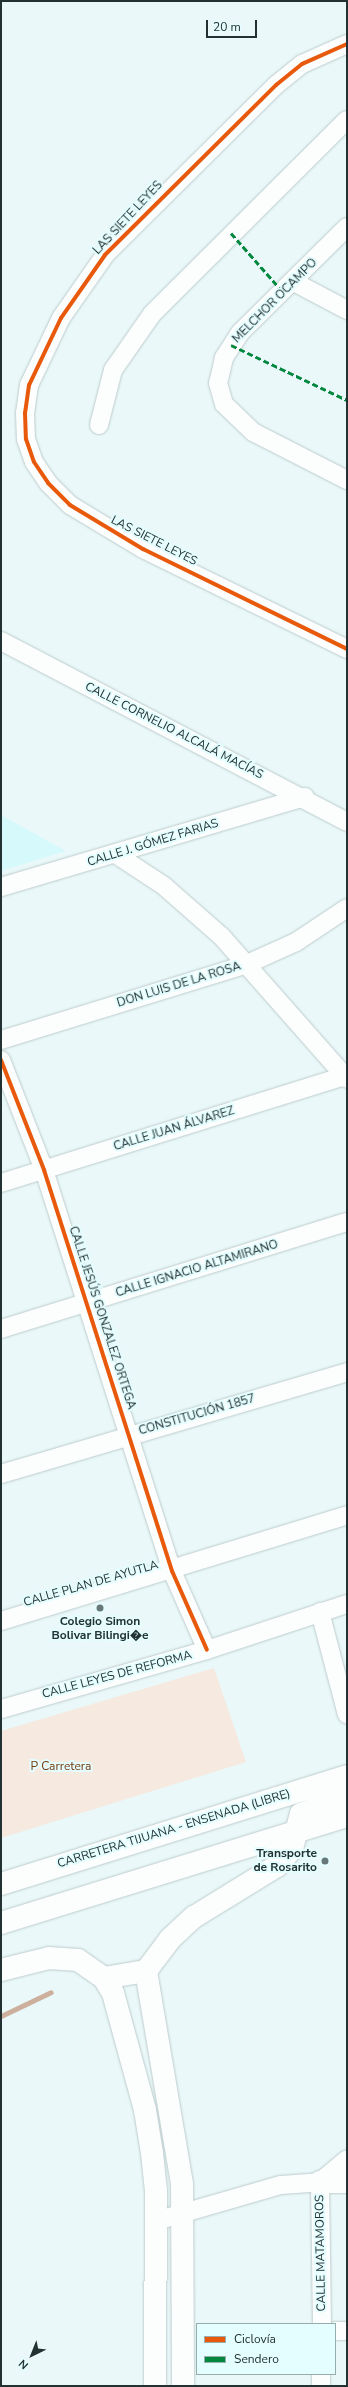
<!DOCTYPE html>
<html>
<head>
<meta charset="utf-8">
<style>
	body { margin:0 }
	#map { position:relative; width:348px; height:2387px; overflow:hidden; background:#eaf8f9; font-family:"Nunito Sans",sans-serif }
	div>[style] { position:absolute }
	.built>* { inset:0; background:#d6f9fc }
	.green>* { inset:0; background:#f6e9df }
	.stream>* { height:5px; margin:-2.5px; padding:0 2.5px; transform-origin:2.5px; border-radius:2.5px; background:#ccb09d }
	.roads { filter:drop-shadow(0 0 1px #bdcbcc) drop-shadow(0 0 1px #bdcbcc) }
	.minor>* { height:18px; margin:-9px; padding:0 9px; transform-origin:9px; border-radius:9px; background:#fcfefe }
	.major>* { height:22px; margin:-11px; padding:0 11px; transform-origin:11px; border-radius:11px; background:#fcfefe }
	.highway>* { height:22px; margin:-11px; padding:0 11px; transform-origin:11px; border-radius:11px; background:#fcfefe }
	.quiet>* { height:3px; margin-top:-1.5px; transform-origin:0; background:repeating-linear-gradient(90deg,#00873e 0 6px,transparent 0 9px) }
	.cycleway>* { height:4px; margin:-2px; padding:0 2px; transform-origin:2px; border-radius:2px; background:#e8590c }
	.dots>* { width:11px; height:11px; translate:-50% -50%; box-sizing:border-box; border:2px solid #e4fdff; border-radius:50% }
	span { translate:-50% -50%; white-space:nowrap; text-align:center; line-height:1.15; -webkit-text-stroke:4px #e4fdff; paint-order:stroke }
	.street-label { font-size:12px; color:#223233 }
	.poi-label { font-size:12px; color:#223233; font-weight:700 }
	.right { translate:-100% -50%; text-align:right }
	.park-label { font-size:12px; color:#753a0c }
	.frame { position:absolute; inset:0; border:2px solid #223233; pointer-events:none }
	.legend { position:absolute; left:196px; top:2323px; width:140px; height:52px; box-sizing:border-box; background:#e4fdff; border:1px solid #96acad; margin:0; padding:5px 7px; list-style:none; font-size:12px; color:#223233 }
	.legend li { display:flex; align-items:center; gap:8px; height:20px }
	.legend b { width:20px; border:1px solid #96acad }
	.north { position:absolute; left:12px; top:2335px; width:40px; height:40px; -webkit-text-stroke:3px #e4fdff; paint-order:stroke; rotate:223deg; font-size:11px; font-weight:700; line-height:16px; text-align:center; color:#223233 }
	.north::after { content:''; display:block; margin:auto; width:14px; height:18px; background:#223233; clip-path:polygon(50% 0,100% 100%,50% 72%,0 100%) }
	.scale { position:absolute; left:206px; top:20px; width:51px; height:18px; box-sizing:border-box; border:2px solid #223233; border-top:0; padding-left:5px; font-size:12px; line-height:14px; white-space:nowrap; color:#223233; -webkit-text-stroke:3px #e4fdff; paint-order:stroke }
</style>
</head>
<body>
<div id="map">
	<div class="built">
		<div style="clip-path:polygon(1px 815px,66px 851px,1px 871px)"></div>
	</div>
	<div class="green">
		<div style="clip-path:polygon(214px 1668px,246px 1762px,1px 1838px,1px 1731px)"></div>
	</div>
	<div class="stream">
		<div style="left:1px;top:2016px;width:55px;rotate:-25.6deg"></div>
	</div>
	<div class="roads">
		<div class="minor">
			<div style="left:347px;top:44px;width:49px;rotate:156deg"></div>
			<div style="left:302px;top:64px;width:33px;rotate:141deg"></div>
			<div style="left:276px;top:85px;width:241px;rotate:135.2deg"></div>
			<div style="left:105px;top:255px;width:77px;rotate:124.9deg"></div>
			<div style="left:61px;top:318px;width:74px;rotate:115.5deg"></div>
			<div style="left:29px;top:385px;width:28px;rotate:98deg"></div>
			<div style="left:25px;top:413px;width:26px;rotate:88deg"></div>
			<div style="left:26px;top:439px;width:24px;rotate:71deg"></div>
			<div style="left:34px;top:462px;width:25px;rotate:56deg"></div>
			<div style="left:48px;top:483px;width:31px;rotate:45deg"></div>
			<div style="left:70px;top:505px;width:85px;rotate:31.1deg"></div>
			<div style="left:143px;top:549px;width:227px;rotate:26.1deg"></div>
			<div style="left:347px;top:227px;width:151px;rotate:135.3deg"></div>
			<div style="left:240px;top:333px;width:30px;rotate:123deg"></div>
			<div style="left:224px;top:358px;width:26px;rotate:103deg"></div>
			<div style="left:218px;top:383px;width:22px;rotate:74deg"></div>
			<div style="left:224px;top:404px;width:40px;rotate:44deg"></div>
			<div style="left:253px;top:432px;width:106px;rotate:27.1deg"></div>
			<div style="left:294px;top:282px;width:60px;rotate:27.8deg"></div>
			<div style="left:99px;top:425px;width:57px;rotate:-75.7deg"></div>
			<div style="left:113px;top:370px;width:68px;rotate:-55.1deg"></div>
			<div style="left:152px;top:314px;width:275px;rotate:-44.9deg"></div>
			<div style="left:1px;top:641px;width:390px;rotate:27.6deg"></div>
			<div style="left:117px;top:855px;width:56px;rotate:33.4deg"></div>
			<div style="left:164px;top:886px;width:77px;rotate:41.3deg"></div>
			<div style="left:222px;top:937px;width:189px;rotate:48.6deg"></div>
			<div style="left:1px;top:887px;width:317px;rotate:-16.5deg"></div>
			<div style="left:1px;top:1040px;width:255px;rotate:-17.1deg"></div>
			<div style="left:245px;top:965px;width:56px;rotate:-24.3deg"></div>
			<div style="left:296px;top:942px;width:61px;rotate:-33.7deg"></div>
			<div style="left:1px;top:1060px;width:118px;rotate:68.6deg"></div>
			<div style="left:44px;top:1170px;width:421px;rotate:72.3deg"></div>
			<div style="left:172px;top:1571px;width:86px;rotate:66.1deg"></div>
			<div style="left:1px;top:1183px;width:362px;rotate:-17.3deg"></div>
			<div style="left:1px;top:1329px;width:362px;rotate:-17.2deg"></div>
			<div style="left:1px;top:1474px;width:361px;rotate:-16.4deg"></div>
			<div style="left:320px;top:1612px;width:106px;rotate:75.3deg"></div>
			<div style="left:1px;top:1621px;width:362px;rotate:-17deg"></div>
			<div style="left:1px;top:1709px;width:214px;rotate:-16deg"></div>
			<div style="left:207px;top:1650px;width:147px;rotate:-18.2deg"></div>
			<div style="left:320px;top:2182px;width:142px;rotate:89.2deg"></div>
			<div style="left:156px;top:2221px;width:130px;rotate:-16.1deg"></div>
			<div style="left:281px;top:2185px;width:39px;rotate:-4deg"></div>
			<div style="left:320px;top:2182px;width:35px;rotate:-40deg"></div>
			<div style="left:335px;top:2331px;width:12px"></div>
			<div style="left:321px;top:2386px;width:12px;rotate:-90deg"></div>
		</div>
		<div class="major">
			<div style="left:146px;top:1971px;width:216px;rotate:80.4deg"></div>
			<div style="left:182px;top:2184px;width:202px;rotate:89.7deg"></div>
			<div style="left:104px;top:1978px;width:17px;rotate:59deg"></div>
			<div style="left:113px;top:1993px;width:121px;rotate:74.7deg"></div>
			<div style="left:145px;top:2110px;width:44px;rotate:80.8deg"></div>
			<div style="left:152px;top:2153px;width:37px;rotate:84deg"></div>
			<div style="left:156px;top:2190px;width:196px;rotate:90.3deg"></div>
			<div style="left:320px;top:2182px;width:27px"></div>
		</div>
		<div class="highway">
			<div style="left:1px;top:1884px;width:362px;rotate:-17.3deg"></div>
			<div style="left:1px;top:1923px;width:362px;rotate:-17.2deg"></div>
			<div style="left:1px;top:1970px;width:49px;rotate:-14deg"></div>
			<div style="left:49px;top:1958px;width:29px;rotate:4deg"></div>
			<div style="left:78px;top:1960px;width:32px;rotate:35deg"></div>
			<div style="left:104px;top:1978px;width:43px;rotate:-9.5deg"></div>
			<div style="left:146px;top:1971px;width:40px;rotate:-53deg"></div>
			<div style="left:170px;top:1939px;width:33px;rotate:-43deg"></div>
			<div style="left:194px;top:1917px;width:97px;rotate:-31.6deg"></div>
			<div style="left:277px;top:1866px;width:23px;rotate:-49deg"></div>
			<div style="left:292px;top:1849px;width:36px;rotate:-76deg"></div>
			<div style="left:301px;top:1814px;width:49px;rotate:-21.4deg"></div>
		</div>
	</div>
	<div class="quiet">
		<div style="left:231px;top:233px;width:79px;rotate:48.6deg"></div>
		<div style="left:231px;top:345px;width:128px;rotate:25.4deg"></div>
	</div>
	<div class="cycleway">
		<div style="left:347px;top:44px;width:49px;rotate:156deg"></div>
		<div style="left:302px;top:64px;width:33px;rotate:141deg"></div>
		<div style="left:276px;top:85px;width:241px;rotate:135.2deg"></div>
		<div style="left:105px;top:255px;width:77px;rotate:124.9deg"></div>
		<div style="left:61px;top:318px;width:74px;rotate:115.5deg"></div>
		<div style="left:29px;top:385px;width:28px;rotate:98deg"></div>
		<div style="left:25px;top:413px;width:26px;rotate:88deg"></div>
		<div style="left:26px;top:439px;width:24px;rotate:71deg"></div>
		<div style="left:34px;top:462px;width:25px;rotate:56deg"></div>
		<div style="left:48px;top:483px;width:31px;rotate:45deg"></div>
		<div style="left:70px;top:505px;width:85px;rotate:31.1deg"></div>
		<div style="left:143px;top:549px;width:227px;rotate:26.1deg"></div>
		<div style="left:1px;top:1060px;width:118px;rotate:68.6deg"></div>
		<div style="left:44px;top:1170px;width:421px;rotate:72.3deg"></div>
		<div style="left:172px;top:1571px;width:86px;rotate:66.1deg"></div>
	</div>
	<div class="dots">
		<div style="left:100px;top:1608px;background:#687778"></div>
		<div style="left:325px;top:1861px;background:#687778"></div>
	</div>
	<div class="street-label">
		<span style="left:128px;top:218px;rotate:-47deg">LAS SIETE LEYES</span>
		<span style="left:275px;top:301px;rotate:-45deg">MELCHOR OCAMPO</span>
		<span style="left:154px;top:541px;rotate:27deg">LAS SIETE LEYES</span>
		<span style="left:174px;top:731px;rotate:27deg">CALLE CORNELIO ALCALÁ MACÍAS</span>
		<span style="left:153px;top:843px;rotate:-17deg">CALLE J. GÓMEZ FARIAS</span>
		<span style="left:179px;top:985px;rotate:-17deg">DON LUIS DE LA ROSA</span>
		<span style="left:174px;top:1129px;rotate:-17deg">CALLE JUAN ÁLVAREZ</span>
		<span style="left:197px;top:1269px;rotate:-17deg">CALLE IGNACIO ALTAMIRANO</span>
		<span style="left:102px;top:1318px;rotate:72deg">CALLE JESÚS GONZALEZ ORTEGA</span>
		<span style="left:197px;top:1415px;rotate:-16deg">CONSTITUCIÓN 1857</span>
		<span style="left:91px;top:1584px;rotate:-16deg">CALLE PLAN DE AYUTLA</span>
		<span style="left:117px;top:1675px;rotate:-15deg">CALLE LEYES DE REFORMA</span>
		<span style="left:174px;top:1829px;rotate:-17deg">CARRETERA TIJUANA - ENSENADA (LIBRE)</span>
		<span style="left:321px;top:2253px;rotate:-91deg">CALLE MATAMOROS</span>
	</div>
	<div class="poi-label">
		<span style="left:100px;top:1629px">Colegio Simon<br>Bolivar Bilingi�e</span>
		<span class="right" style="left:317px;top:1861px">Transporte<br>de Rosarito</span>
	</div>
	<div class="park-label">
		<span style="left:61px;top:1767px">P Carretera</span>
	</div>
	<div class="frame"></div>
	<ul class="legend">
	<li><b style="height:5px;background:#e8590c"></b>Ciclovía</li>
	<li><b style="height:5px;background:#00873e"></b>Sendero</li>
	</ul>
	<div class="north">N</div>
	<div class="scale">20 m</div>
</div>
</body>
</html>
